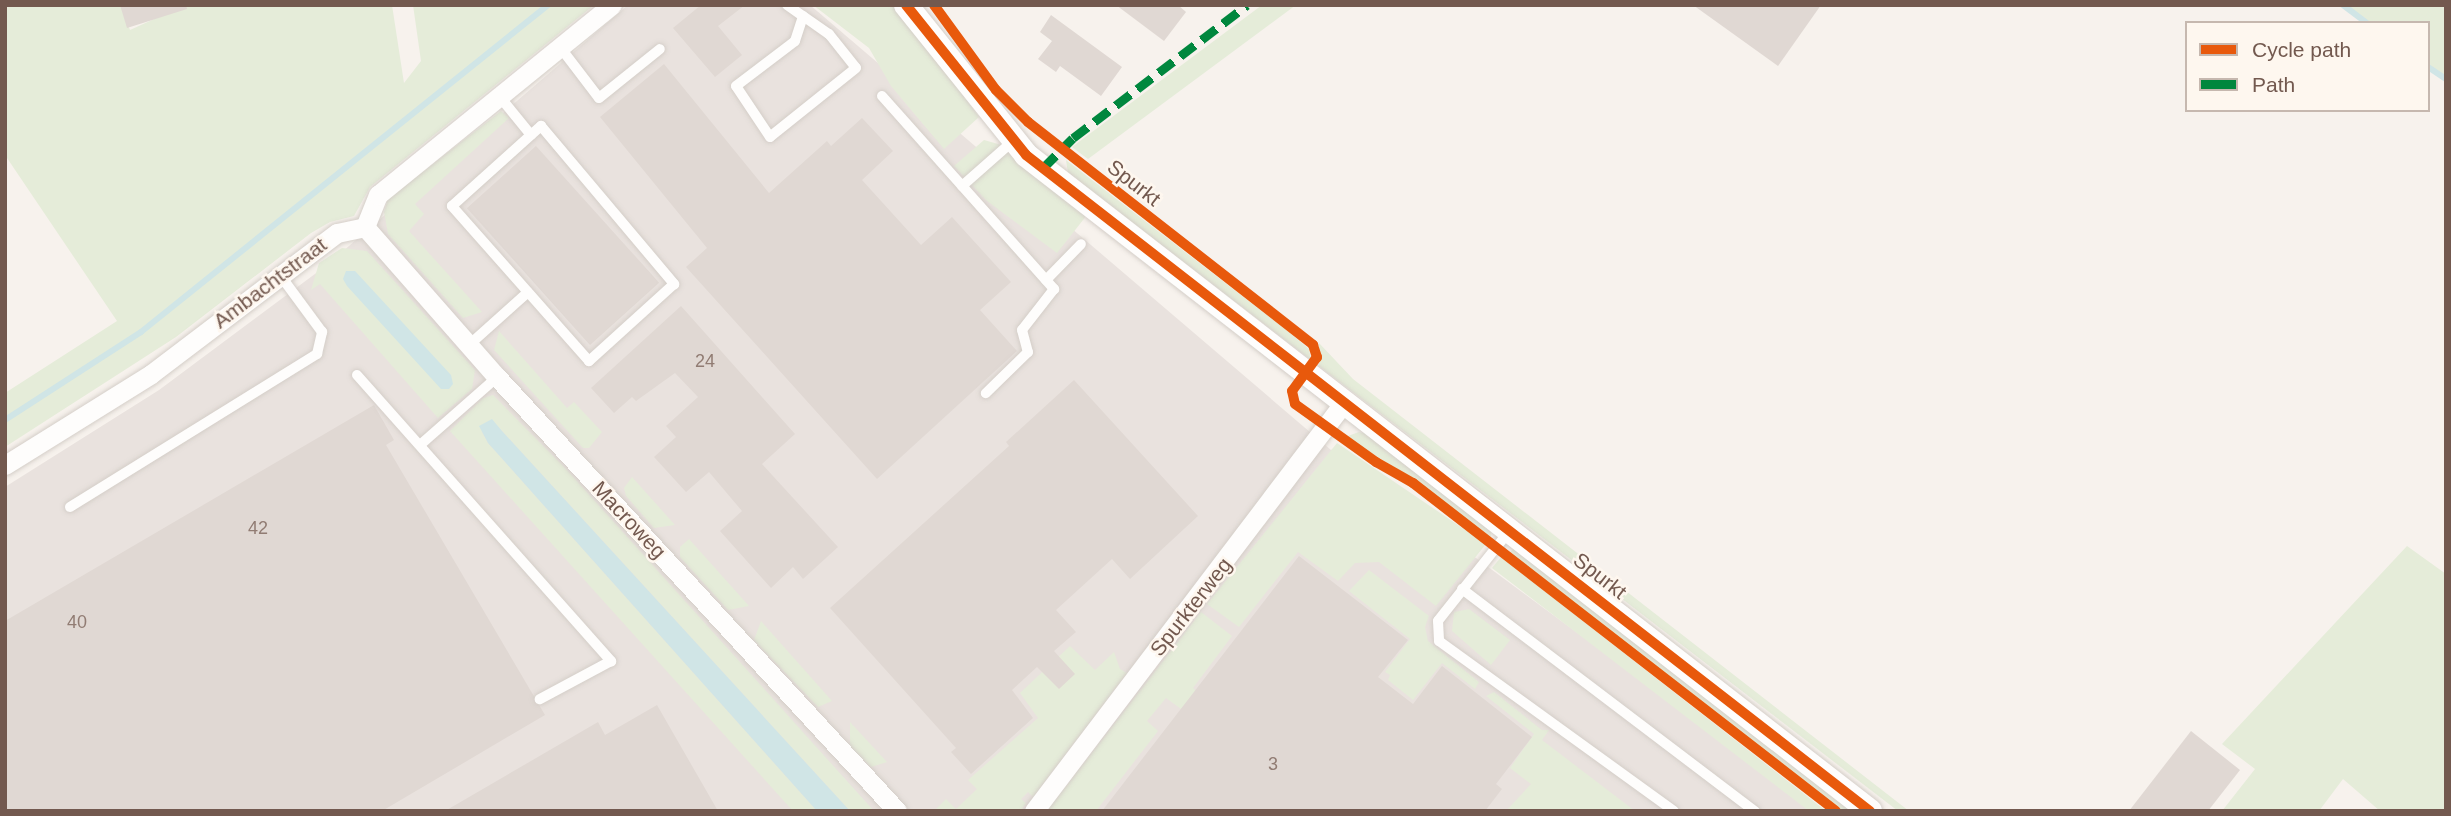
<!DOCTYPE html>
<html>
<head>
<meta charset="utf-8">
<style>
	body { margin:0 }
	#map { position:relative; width:2451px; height:816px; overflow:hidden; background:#f7f2ed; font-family:Arial,sans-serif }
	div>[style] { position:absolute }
	.industrial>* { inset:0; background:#e9e2de }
	.green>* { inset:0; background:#e5ecd9; transform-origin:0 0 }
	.water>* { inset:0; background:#d0e5e6 }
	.stream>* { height:6px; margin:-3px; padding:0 3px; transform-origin:3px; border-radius:3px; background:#d0e5e6 }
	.building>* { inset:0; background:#e0d8d3; transform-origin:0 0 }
	.roads { filter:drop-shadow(0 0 2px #d4cec8) drop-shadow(0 0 2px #d4cec8) }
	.service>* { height:10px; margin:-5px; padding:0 5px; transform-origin:5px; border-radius:5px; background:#fefdfc }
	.minor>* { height:19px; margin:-9.5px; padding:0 9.5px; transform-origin:9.5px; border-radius:9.5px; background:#fefdfc }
	.tertiary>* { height:24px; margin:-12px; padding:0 12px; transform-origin:12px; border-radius:12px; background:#fefdfc }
	.quiet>* { height:9px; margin-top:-4.5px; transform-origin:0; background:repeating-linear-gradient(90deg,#00873e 0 18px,transparent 0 27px) }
	.cycleway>* { height:10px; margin:-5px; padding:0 5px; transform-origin:5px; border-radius:5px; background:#e8590c }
	span { translate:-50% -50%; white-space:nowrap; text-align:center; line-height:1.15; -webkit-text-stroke:5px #fef7ef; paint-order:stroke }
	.number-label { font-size:18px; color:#917c73 }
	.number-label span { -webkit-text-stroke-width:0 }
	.street-label { font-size:21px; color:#73594f }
	.frame { position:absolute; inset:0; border:7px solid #73594f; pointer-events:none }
	.legend { position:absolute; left:2185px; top:21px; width:245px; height:91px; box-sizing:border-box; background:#fef7ef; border:2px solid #c6b8af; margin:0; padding:9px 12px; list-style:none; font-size:21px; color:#73594f }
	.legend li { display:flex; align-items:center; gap:14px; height:35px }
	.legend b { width:35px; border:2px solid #c6b8af }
</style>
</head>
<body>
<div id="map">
	<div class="industrial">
		<div style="clip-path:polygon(628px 5px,810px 5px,1331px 450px,1339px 445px,1476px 558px,1819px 811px,5px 811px,5px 487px,159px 390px,327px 265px)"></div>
	</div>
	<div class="green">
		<div style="clip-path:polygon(5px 5px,121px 5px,130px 30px,185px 5px,392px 5px,404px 83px,421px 61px,413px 5px,594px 5px,370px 187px,354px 216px,330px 222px,311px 233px,176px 337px,5px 447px,5px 393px,117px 321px,5px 155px)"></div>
		<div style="clip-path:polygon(813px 5px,892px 5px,905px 16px,979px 117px,944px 149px,891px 86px,869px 48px)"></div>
		<div style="clip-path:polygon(1262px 5px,1296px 5px,1088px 159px,1072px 147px)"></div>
		<div style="clip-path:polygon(2345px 5px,2446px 5px,2446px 78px,2428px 65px,2428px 23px,2370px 23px)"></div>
		<div style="clip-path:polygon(501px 111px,509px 118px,415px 204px,424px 214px,409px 231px,482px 312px,463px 318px,388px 234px,384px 212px,388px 199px)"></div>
		<div style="clip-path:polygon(984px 140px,1005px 146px,1087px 215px,1057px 253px,987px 201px,954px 166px)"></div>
		<div style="clip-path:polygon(1066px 160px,1290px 333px,1309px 349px,1311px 360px,1068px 173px)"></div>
		<div style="clip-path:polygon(342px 248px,367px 251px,475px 370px,472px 389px,438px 418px,320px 284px,311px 290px,319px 263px)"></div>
		<div style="clip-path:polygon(499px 331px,567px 408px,574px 402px,602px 432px,589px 448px,583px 448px,494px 350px)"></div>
		<div style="clip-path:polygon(1319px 343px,1353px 379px,1909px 811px,1898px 811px,1319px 366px)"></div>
		<div style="clip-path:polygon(493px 395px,567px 470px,874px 811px,850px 811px,492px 420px,482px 432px,488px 443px,817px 811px,793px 811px,450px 431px,483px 398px)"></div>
		<div style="clip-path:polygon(1359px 432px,1372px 435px,1491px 529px,1491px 538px,1414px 479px,1345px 437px)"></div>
		<div style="clip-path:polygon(1337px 443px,1486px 544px,1436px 606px,1379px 562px,1355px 563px,1338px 581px,1298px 552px,1239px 627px,1207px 604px)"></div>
		<div style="clip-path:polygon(632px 477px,675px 525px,654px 528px,626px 496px,624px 488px)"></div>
		<div style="clip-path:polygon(689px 539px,749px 606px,728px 610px,680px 557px,680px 547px)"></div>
		<div style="left:1515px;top:546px;width:433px;height:11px;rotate:38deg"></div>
		<div style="clip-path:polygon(2407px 546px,2446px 574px,2446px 811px,2380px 811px,2343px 779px,2319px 811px,2222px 811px,2255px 769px,2222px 744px)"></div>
		<div style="clip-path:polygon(1501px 557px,1826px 811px,1809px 811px,1492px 568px)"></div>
		<div style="clip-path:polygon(1369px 570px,1429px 616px,1425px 627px,1428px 641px,1479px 682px,1475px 689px,1442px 663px,1413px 700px,1388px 680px,1390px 675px,1385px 672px,1410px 639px,1349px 591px)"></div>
		<div style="clip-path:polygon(1469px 609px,1510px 640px,1491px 665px,1452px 631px,1454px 612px)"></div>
		<div style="clip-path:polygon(1201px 612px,1232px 636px,1193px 688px,1217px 708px,1203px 725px,1166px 698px,1147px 721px,1158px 731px,1096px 811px,1047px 811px)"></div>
		<div style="clip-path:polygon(761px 621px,832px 701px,818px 707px,754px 640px)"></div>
		<div style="clip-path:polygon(1070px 646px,1095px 670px,1114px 652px,1120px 669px,1127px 673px,1033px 797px,1028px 792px,1021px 799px,1026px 803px,1021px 811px,934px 811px,946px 799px,956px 809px,977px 789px,968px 780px,1038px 718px,1020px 693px)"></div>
		<div style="clip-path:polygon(1494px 692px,1542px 730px,1549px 730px,1542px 740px,1635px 811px,1506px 811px,1531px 784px,1510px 768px,1534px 734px,1486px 696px)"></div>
		<div style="clip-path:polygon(850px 722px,887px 762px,871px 767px,850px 746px)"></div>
	</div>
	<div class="water">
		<div style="clip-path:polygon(346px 271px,355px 271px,451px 375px,453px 384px,449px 389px,441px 389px,347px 286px,343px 279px)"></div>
		<div style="clip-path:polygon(492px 419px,502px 431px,850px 811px,817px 811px,488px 443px,479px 426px)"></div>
	</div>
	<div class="stream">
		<div style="left:2343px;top:5px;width:30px;rotate:37deg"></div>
		<div style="left:2428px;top:67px;width:22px;rotate:34deg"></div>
		<div style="left:5px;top:420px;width:162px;rotate:-32.9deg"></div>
		<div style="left:141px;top:332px;width:522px;rotate:-38.78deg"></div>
	</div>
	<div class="building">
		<div style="clip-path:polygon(120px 5px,186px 5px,187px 9px,127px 28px)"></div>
		<div style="clip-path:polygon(701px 5px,745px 5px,718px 26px,742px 55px,715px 77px,673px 28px)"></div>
		<div style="clip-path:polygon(1116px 5px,1178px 5px,1186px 12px,1164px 41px)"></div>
		<div style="clip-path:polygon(1693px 5px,1821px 5px,1778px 66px)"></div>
		<div style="clip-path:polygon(1051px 15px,1122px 67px,1101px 96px,1060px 66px,1056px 72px,1038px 59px,1052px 41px,1040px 32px)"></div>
		<div style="clip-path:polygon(664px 64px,769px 193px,827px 141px,831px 146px,862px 118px,893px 151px,862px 180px,921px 245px,952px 217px,1011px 282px,980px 310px,1017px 351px,877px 479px,686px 267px,707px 248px,600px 117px)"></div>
		<div style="left:536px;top:146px;width:184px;height:93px;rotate:48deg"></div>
		<div style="clip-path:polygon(681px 306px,795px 434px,762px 464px,838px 547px,803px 579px,793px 567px,771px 588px,720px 531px,742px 511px,709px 472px,686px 492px,654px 457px,676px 437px,666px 426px,698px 397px,675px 373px,636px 401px,632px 397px,614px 413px,591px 388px)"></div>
		<div style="clip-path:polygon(1074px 380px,1198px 516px,1130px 579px,1112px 559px,1056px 610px,1076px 632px,1054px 651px,1075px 674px,1059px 689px,1037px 667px,1012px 690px,1033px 718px,971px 774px,951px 752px,956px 748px,830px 608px,1009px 446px,1006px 442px)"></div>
		<div style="clip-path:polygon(374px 405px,394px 440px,386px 445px,545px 715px,382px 811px,5px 811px,5px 621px)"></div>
		<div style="clip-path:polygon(1299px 556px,1408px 640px,1378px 677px,1413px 704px,1442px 666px,1532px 737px,1496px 784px,1502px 789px,1485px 811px,1102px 811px)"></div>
		<div style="clip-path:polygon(657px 705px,718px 811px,445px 811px,598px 722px,605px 735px)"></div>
		<div style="clip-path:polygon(2191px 731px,2240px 770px,2208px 811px,2129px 811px)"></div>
	</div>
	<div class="roads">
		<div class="service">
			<div style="left:787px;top:5px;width:19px;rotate:35deg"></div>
			<div style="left:803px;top:16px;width:32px;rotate:35deg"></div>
			<div style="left:829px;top:34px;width:43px;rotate:51.5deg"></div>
			<div style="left:856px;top:68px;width:110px;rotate:141.3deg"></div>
			<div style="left:770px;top:137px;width:61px;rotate:-123.7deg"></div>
			<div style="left:736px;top:86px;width:74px;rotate:-37.3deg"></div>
			<div style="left:795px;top:41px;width:26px;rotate:-72deg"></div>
			<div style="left:560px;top:47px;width:64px;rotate:52.6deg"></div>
			<div style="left:599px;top:98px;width:78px;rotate:-38.8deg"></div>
			<div style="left:882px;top:96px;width:259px;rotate:48.3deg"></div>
			<div style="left:1054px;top:289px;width:52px;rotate:128deg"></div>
			<div style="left:1022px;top:330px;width:23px;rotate:75deg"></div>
			<div style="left:1028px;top:352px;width:59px;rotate:135.7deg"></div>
			<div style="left:500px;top:97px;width:49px;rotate:50.8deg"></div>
			<div style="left:541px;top:126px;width:207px;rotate:49.9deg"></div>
			<div style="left:674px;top:284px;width:115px;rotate:137.8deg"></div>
			<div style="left:589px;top:361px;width:207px;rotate:-131.5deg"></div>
			<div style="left:452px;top:206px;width:120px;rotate:-42deg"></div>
			<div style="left:962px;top:186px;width:68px;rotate:-41.4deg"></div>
			<div style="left:1046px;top:280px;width:50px;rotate:-45.8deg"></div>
			<div style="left:469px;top:345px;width:79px;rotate:-41.9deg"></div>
			<div style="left:357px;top:375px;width:383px;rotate:48.4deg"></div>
			<div style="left:611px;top:661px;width:81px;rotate:151.8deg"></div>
			<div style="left:420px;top:445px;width:103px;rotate:-41.4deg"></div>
			<div style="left:70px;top:507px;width:291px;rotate:-31.8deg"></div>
			<div style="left:317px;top:354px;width:23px;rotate:-77deg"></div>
			<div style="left:322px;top:332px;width:71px;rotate:-126.4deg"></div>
			<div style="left:1510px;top:530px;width:116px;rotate:128.4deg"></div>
			<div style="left:1438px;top:621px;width:20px;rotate:87deg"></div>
			<div style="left:1439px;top:641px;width:290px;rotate:35.9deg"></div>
			<div style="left:1462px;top:589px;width:368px;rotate:37.2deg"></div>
		</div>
		<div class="minor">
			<div style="left:365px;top:227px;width:200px;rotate:48.7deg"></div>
			<div style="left:497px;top:377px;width:590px;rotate:47.33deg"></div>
			<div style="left:5px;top:465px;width:172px;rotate:-31.9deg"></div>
			<div style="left:151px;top:374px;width:233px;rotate:-37.2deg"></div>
			<div style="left:337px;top:233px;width:29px;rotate:-12deg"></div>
			<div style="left:365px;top:227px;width:35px;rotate:-68deg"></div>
			<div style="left:378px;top:195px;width:301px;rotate:-39.1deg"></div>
			<div style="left:1034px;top:811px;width:515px;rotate:-52.82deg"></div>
		</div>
		<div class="tertiary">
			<div style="left:906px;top:5px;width:192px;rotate:51.3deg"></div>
			<div style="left:1026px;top:155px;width:1069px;rotate:37.86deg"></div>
		</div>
	</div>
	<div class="quiet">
		<div style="left:1043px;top:168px;width:42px;rotate:-45deg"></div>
		<div style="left:1073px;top:138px;width:219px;rotate:-37.4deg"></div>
	</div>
	<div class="cycleway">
		<div style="left:906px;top:5px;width:192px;rotate:51.3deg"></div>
		<div style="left:1026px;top:155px;width:1069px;rotate:37.86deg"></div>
		<div style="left:934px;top:5px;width:105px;rotate:53.9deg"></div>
		<div style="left:996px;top:90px;width:45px;rotate:45deg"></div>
		<div style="left:1028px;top:122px;width:362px;rotate:38deg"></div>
		<div style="left:1313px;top:345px;width:13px;rotate:72deg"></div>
		<div style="left:1317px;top:357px;width:42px;rotate:126.3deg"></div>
		<div style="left:1292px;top:391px;width:13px;rotate:77deg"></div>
		<div style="left:1295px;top:404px;width:100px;rotate:35.6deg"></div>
		<div style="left:1376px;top:462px;width:43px;rotate:29.6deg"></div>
		<div style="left:1413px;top:483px;width:535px;rotate:37.79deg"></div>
	</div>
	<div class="number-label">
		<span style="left:705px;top:361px">24</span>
		<span style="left:258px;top:528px">42</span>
		<span style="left:77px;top:622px">40</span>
		<span style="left:1273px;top:764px">3</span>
	</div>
	<div class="street-label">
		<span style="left:1134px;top:183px;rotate:38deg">Spurkt</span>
		<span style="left:270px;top:283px;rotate:-37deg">Ambachtstraat</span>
		<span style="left:629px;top:520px;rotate:47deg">Macroweg</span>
		<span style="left:1600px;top:576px;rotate:38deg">Spurkt</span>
		<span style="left:1191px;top:607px;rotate:-52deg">Spurkterweg</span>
	</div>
	<div class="frame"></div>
	<ul class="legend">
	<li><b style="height:9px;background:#e8590c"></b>Cycle path</li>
	<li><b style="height:9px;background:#00873e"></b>Path</li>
	</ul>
</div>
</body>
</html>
